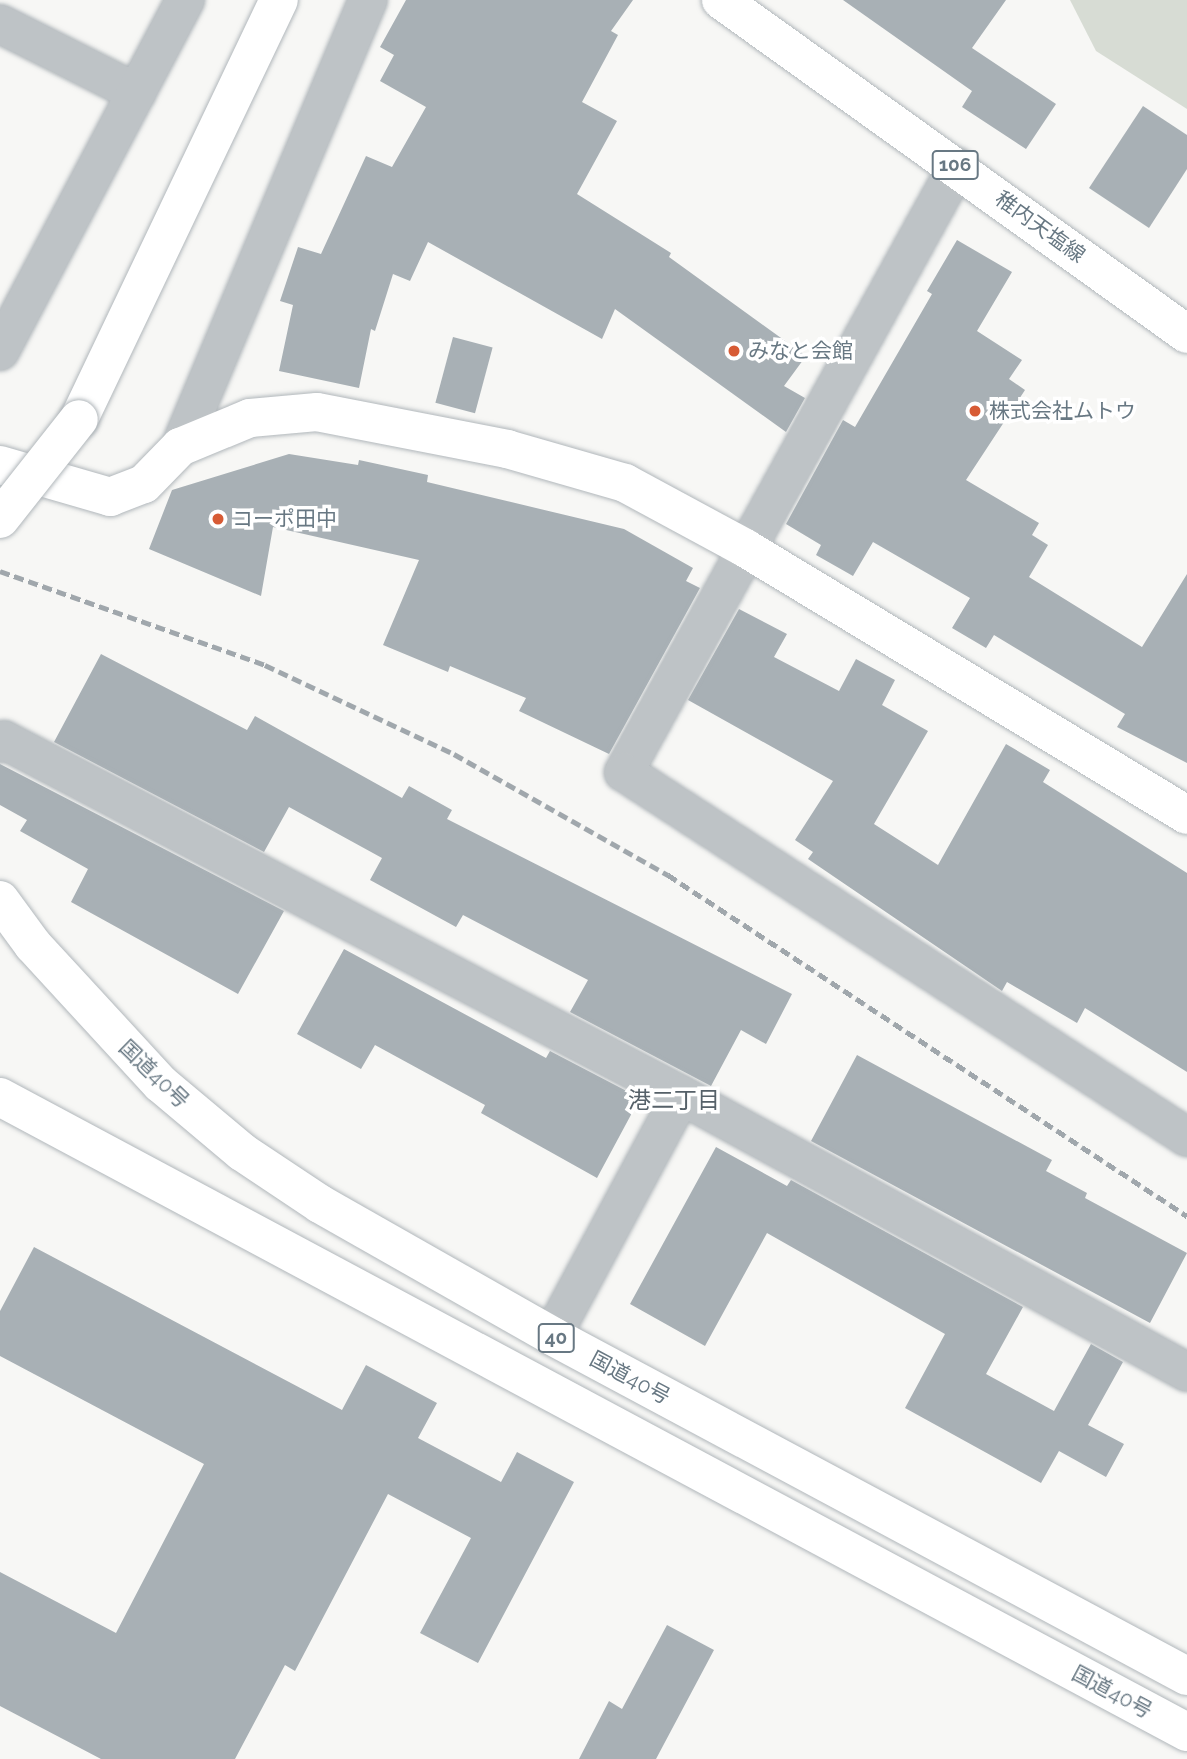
<!DOCTYPE html>
<html>
<head>
<meta charset="utf-8">
<style>
	body { margin:0 }
	#map { position:relative; width:1187px; height:1759px; overflow:hidden; background:#f7f7f5; font-family:Raleway,"Noto Sans JP",sans-serif }
	div>[style] { position:absolute }
	.green>* { inset:0; background:#d7dcd4 }
	.building>* { inset:0; background:#a8b0b5; transform-origin:0 0 }
	.roads { filter:drop-shadow(0 0 2px #b1b7bb) drop-shadow(0 0 2px #b1b7bb) }
	.street>* { height:38px; margin:-19px; padding:0 19px; transform-origin:19px; border-radius:19px; background:#bec3c6 }
	.secondary>* { height:38px; margin:-19px; padding:0 19px; transform-origin:19px; border-radius:19px; background:#fff }
	.primary>* { height:38px; margin:-19px; padding:0 19px; transform-origin:19px; border-radius:19px; background:#fff }
	.highway>* { height:38px; margin:-19px; padding:0 19px; transform-origin:19px; border-radius:19px; background:#fff }
	.rail>* { height:5px; margin-top:-2.5px; transform-origin:0; background:repeating-linear-gradient(90deg,#a0a7ac 0 10px,transparent 0 15px) }
	.bridges { filter:drop-shadow(0 0 2px #b1b7bb) drop-shadow(0 0 2px #b1b7bb) }
	.secondary-bridge>* { height:38px; margin:-19px; padding:0 19px; transform-origin:19px; border-radius:19px; background:#fff }
	.dots>* { width:19px; height:19px; translate:-50% -50%; box-sizing:border-box; border:4px solid #fff; border-radius:50% }
	span { translate:-50% -50%; white-space:nowrap; text-align:center; line-height:1.15; -webkit-text-stroke:7px #fff; paint-order:stroke }
	.shield-label span { padding:2px 5px; background:#fff; border:2px solid; border-radius:5px; -webkit-text-stroke-width:0 }
	.shield-label { font-size:19px; color:#687883; font-weight:700 }
	.street-label { font-size:21px; color:#687883 }
	.poi-label { font-size:21px; color:#687883 }
	.left { translate:0 -50%; text-align:left }
	.neighbourhood-label { font-size:23px; color:#566169 }
</style>
</head>
<body>
<div id="map">
	<div class="green">
		<div style="clip-path:polygon(1070px 0,1187px 0,1187px 109px,1096px 51px)"></div>
	</div>
	<div class="building">
		<div style="clip-path:polygon(406px 0,633px 0,611px 31px,618px 35px,582px 102px,617px 121px,577px 194px,671px 253px,669px 257px,806px 356px,784px 386px,805px 398px,786px 432px,615px 309px,602px 339px,428px 242px,410px 281px,393px 274px,375px 331px,371px 329px,359px 388px,279px 371px,293px 305px,280px 301px,298px 247px,321px 254px,366px 156px,392px 167px,426px 107px,380px 81px,394px 55px,380px 47px)"></div>
		<div style="clip-path:polygon(843px 0,1006px 0,972px 48px,1056px 104px,1026px 149px,962px 107px,972px 91px)"></div>
		<div style="clip-path:polygon(1143px 106px,1187px 135px,1187px 169px,1149px 228px,1089px 188px)"></div>
		<div style="clip-path:polygon(957px 240px,1012px 272px,977px 331px,1022px 360px,1009px 379px,1025px 390px,966px 480px,1039px 523px,1032px 535px,1048px 545px,1029px 577px,1142px 647px,1187px 574px,1187px 763px,1117px 727px,1125px 714px,994px 635px,986px 648px,952px 628px,970px 598px,873px 542px,853px 576px,816px 555px,821px 545px,786px 524px,843px 420px,855px 427px,932px 294px,927px 291px)"></div>
		<div style="left:453px;top:337px;width:41px;height:68px;rotate:15deg"></div>
		<div style="clip-path:polygon(289px 454px,358px 465px,359px 460px,428px 475px,427px 482px,624px 529px,693px 568px,686px 581px,700px 588px,609px 754px,519px 711px,526px 698px,450px 666px,448px 672px,383px 645px,419px 560px,273px 527px,261px 596px,149px 549px,172px 490px)"></div>
		<div style="clip-path:polygon(739px 609px,787px 634px,774px 657px,839px 691px,856px 659px,895px 680px,882px 705px,928px 731px,874px 824px,938px 865px,1006px 744px,1050px 770px,1043px 782px,1187px 873px,1187px 1072px,1085px 1008px,1077px 1023px,1007px 982px,1002px 991px,808px 859px,813px 852px,795px 840px,833px 781px,688px 700px)"></div>
		<div style="clip-path:polygon(101px 654px,247px 730px,255px 716px,402px 798px,409px 786px,452px 810px,447px 819px,792px 994px,766px 1044px,741px 1030px,711px 1086px,570px 1012px,588px 980px,463px 915px,456px 927px,370px 880px,382px 858px,289px 807px,264px 852px,54px 742px)"></div>
		<div style="clip-path:polygon(0 764px,284px 911px,238px 994px,71px 902px,88px 869px,20px 831px,27px 820px,0 805px)"></div>
		<div style="clip-path:polygon(344px 949px,546px 1058px,550px 1051px,640px 1098px,597px 1178px,481px 1113px,485px 1105px,375px 1045px,361px 1069px,297px 1034px)"></div>
		<div style="clip-path:polygon(857px 1055px,1052px 1160px,1046px 1171px,1087px 1193px,1085px 1198px,1187px 1253px,1150px 1323px,811px 1141px)"></div>
		<div style="clip-path:polygon(716px 1147px,787px 1186px,791px 1180px,1023px 1307px,986px 1374px,1054px 1411px,1091px 1344px,1123px 1362px,1088px 1425px,1124px 1444px,1106px 1477px,1059px 1451px,1041px 1483px,905px 1408px,945px 1334px,767px 1233px,705px 1346px,630px 1304px)"></div>
		<div style="clip-path:polygon(34px 1247px,342px 1410px,366px 1365px,437px 1403px,418px 1438px,501px 1482px,517px 1452px,574px 1482px,478px 1663px,420px 1633px,471px 1538px,388px 1494px,295px 1671px,285px 1665px,235px 1759px,101px 1759px,0 1706px,0 1572px,116px 1633px,204px 1464px,0 1356px,0 1311px)"></div>
		<div style="clip-path:polygon(667px 1625px,714px 1650px,656px 1759px,579px 1759px,609px 1701px,622px 1709px)"></div>
	</div>
	<div class="roads">
		<div class="street">
			<div style="left:0;top:24px;width:153px;rotate:26.7deg"></div>
			<div style="left:957px;top:167px;width:691px;rotate:118.83deg"></div>
			<div style="left:624px;top:772px;width:671px;rotate:32.96deg"></div>
			<div style="left:0;top:351px;width:397px;rotate:-62.2deg"></div>
			<div style="left:180px;top:447px;width:485px;rotate:-67.2deg"></div>
			<div style="left:0;top:743px;width:5px;rotate:-37deg"></div>
			<div style="left:4px;top:740px;width:764px;rotate:27.67deg"></div>
			<div style="left:681px;top:1095px;width:577px;rotate:28.7deg"></div>
			<div style="left:552px;top:1336px;width:273px;rotate:-61.8deg"></div>
		</div>
		<div class="secondary">
			<div style="left:79px;top:419px;width:464px;rotate:-64.5deg"></div>
			<div style="left:0;top:465px;width:115px;rotate:16.2deg"></div>
			<div style="left:110px;top:497px;width:36px;rotate:-21deg"></div>
			<div style="left:144px;top:484px;width:52px;rotate:-45.8deg"></div>
			<div style="left:180px;top:447px;width:76px;rotate:-22.5deg"></div>
			<div style="left:250px;top:418px;width:67px;rotate:-5.1deg"></div>
			<div style="left:317px;top:412px;width:194px;rotate:11deg"></div>
			<div style="left:507px;top:449px;width:123px;rotate:16.1deg"></div>
			<div style="left:625px;top:483px;width:136px;rotate:28.4deg"></div>
			<div style="left:745px;top:548px;width:516px;rotate:31.14deg"></div>
		</div>
		<div class="primary">
			<div style="left:721px;top:0;width:573px;rotate:35.63deg"></div>
		</div>
		<div class="highway">
			<div style="left:0;top:900px;width:56px;rotate:53.7deg"></div>
			<div style="left:33px;top:945px;width:189px;rotate:47.4deg"></div>
			<div style="left:161px;top:1084px;width:106px;rotate:40deg"></div>
			<div style="left:242px;top:1152px;width:94px;rotate:33.7deg"></div>
			<div style="left:320px;top:1204px;width:267px;rotate:29.6deg"></div>
			<div style="left:552px;top:1336px;width:720px;rotate:28.17deg"></div>
			<div style="left:0;top:1097px;width:1346px;rotate:28.15deg"></div>
		</div>
	</div>
	<div class="rail">
		<div style="left:0;top:571px;width:281px;rotate:19.5deg"></div>
		<div style="left:265px;top:665px;width:209px;rotate:25.2deg"></div>
		<div style="left:454px;top:754px;width:246px;rotate:29.5deg"></div>
		<div style="left:668px;top:875px;width:621px;rotate:33.31deg"></div>
	</div>
	<div class="bridges">
		<div class="secondary-bridge">
			<div style="left:0;top:519px;width:127px;rotate:-51.7deg"></div>
		</div>
	</div>
	<div class="dots">
		<div style="left:734px;top:351px;background:#d75b35"></div>
		<div style="left:975px;top:411px;background:#d75b35"></div>
		<div style="left:218px;top:519px;background:#d75b35"></div>
	</div>
	<div class="shield-label">
		<span style="left:955px;top:165px">106</span>
		<span style="left:556px;top:1338px">40</span>
	</div>
	<div class="street-label">
		<span style="left:1040px;top:227px;rotate:36deg">稚内天塩線</span>
		<span style="left:154px;top:1074px;rotate:44deg">国道40号</span>
		<span style="left:630px;top:1378px;rotate:28deg">国道40号</span>
		<span style="left:1112px;top:1692px;rotate:28deg">国道40号</span>
	</div>
	<div class="poi-label">
		<span class="left" style="left:748px;top:351px">みなと会館</span>
		<span class="left" style="left:989px;top:411px">株式会社ムトウ</span>
		<span class="left" style="left:232px;top:519px">コーポ田中</span>
	</div>
	<div class="neighbourhood-label">
		<span style="left:674px;top:1100px">港二丁目</span>
	</div>
</div>
</body>
</html>
